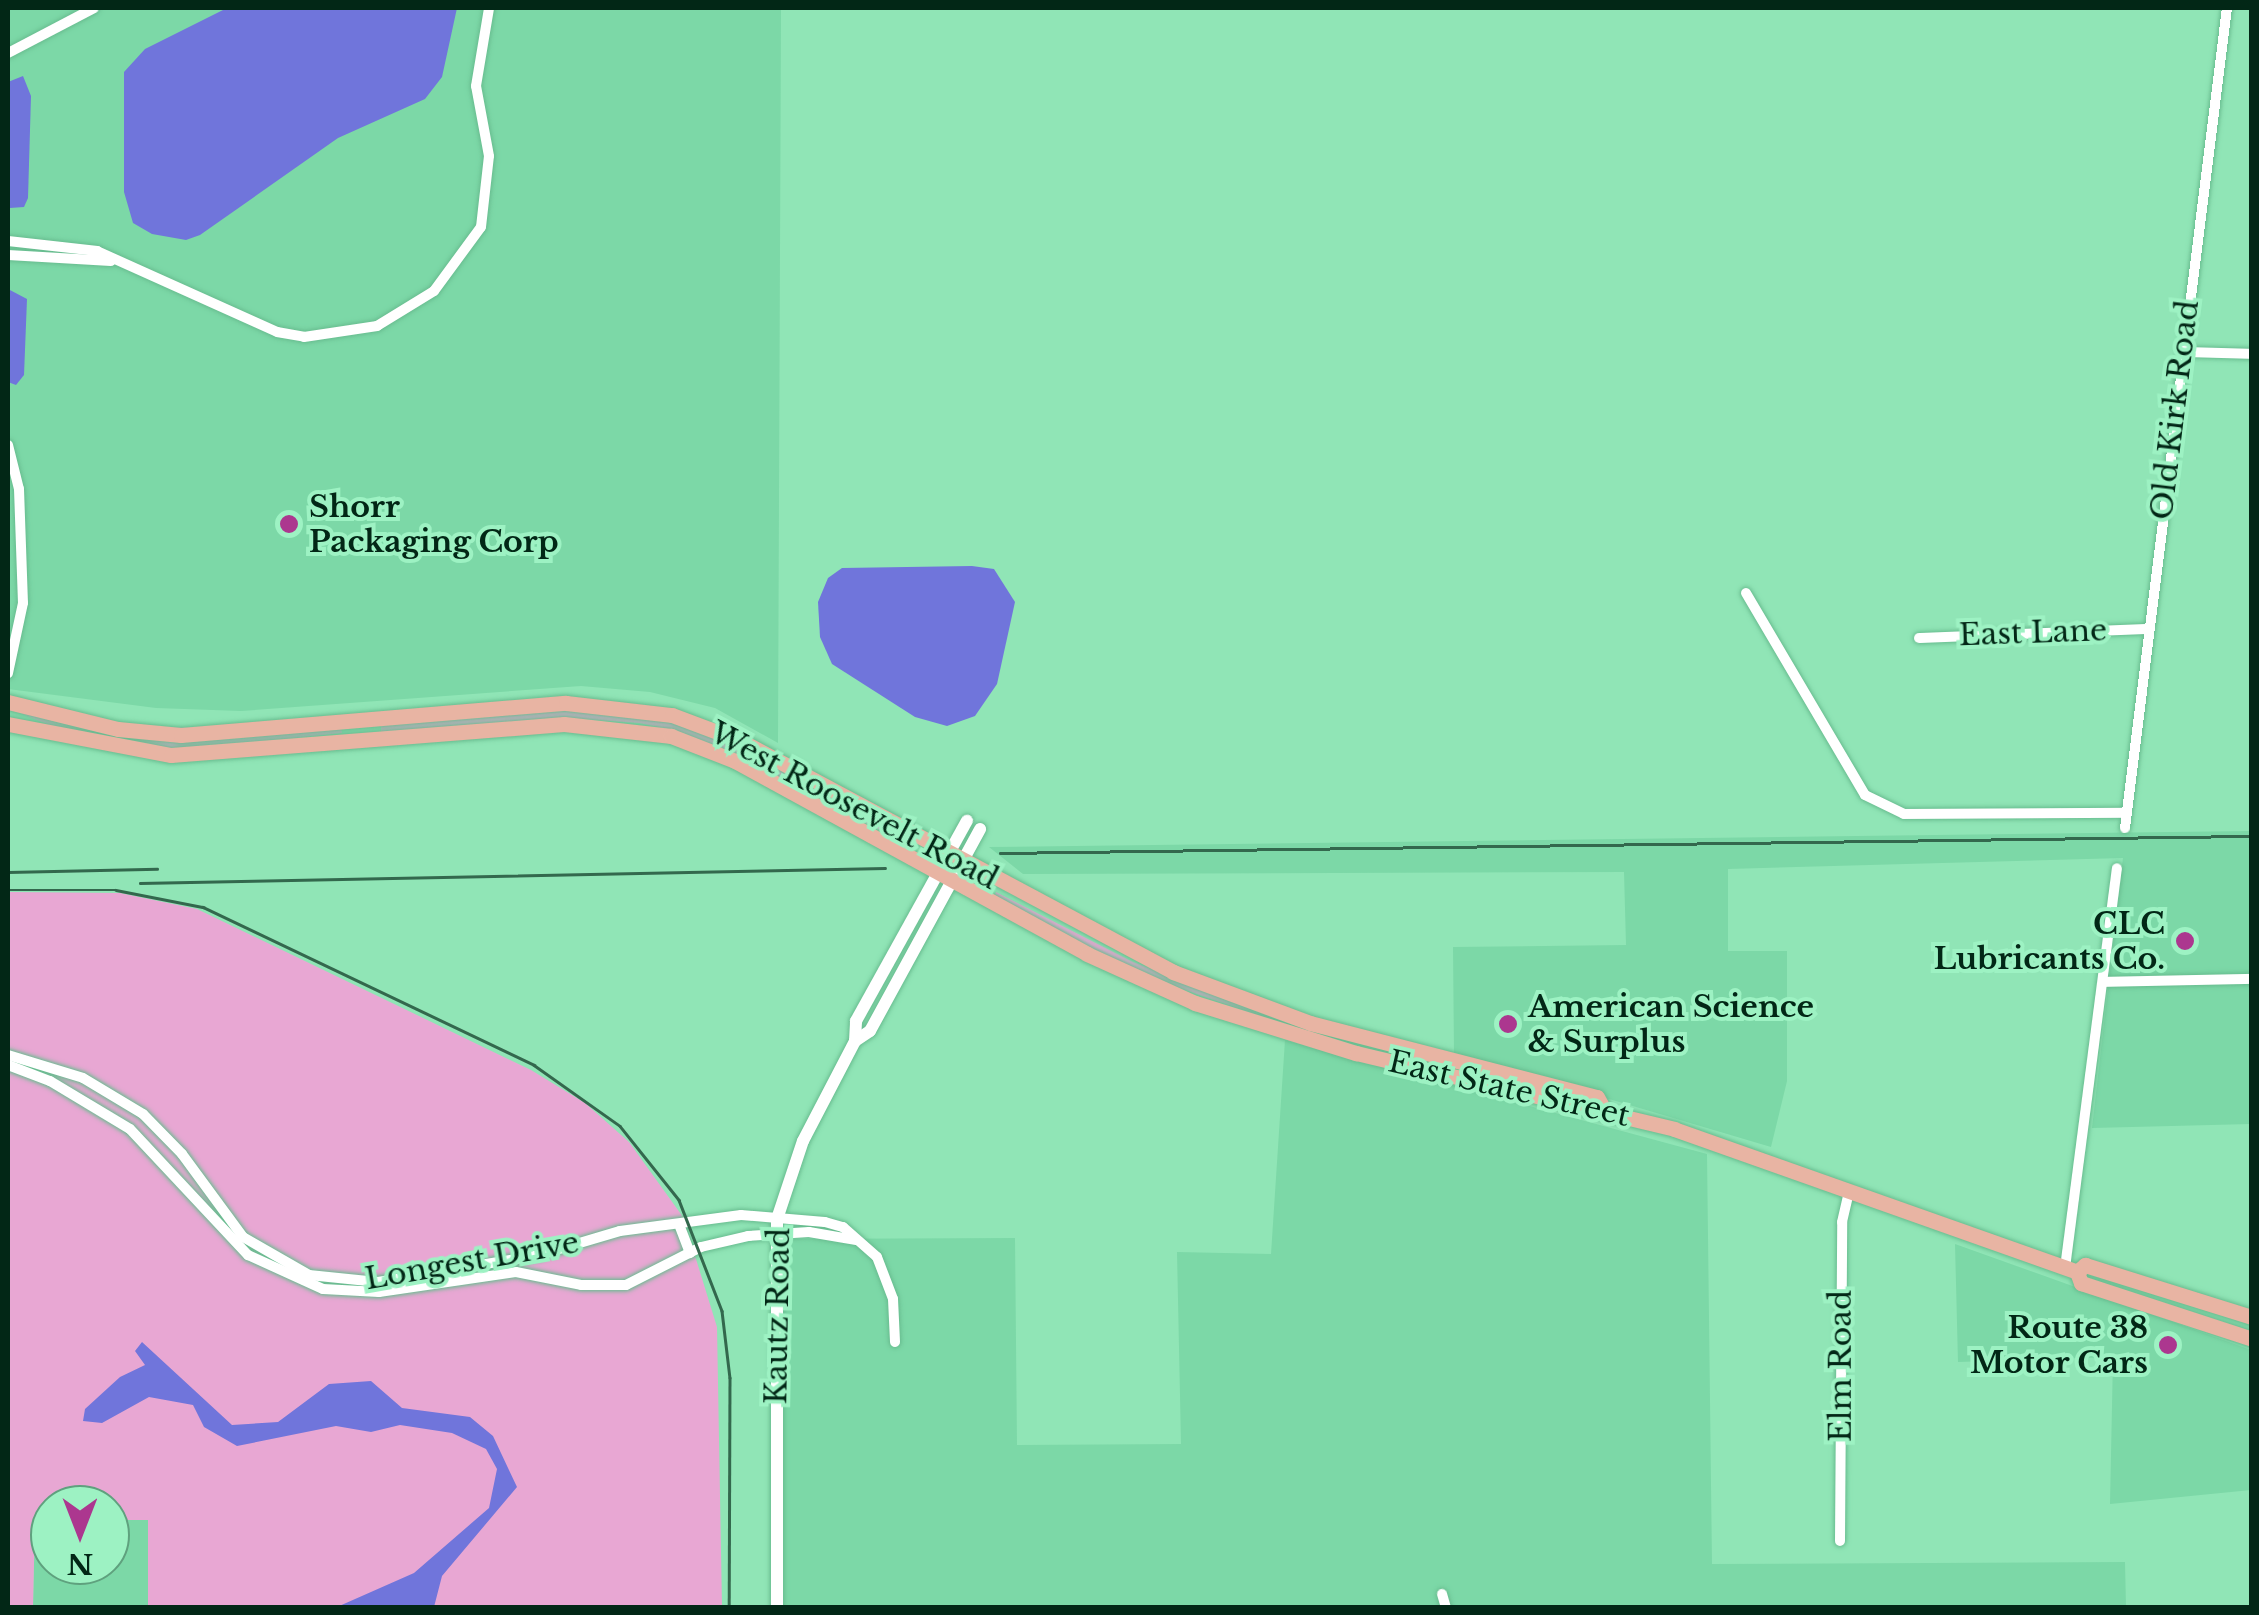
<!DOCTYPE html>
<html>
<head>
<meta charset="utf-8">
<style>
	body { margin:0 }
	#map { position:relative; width:2259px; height:1615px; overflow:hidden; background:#90e5b6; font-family:"Libre Baskerville",serif }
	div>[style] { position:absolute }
	.built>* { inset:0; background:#7cd8a7 }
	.green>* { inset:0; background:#e8a7d3 }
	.water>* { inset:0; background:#7075db }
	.roads { filter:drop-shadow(0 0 2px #68bc8f) drop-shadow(0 0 2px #68bc8f) }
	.minor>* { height:10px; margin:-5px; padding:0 5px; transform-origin:5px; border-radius:5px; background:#fff }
	.tertiary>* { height:12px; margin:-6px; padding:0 6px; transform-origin:6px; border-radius:6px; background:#fff }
	.primary>* { height:15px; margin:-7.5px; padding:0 7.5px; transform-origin:7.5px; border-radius:7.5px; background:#e8b4a3 }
	.rail>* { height:2.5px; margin:-1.25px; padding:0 1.25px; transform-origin:1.25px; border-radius:1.25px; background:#33684d }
	.dots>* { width:28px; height:28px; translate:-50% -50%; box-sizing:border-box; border:5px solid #9df2c3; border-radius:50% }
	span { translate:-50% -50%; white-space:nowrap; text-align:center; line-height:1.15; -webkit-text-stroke:8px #9df2c3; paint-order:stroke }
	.street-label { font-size:30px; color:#022716 }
	.poi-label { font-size:30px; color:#022716; font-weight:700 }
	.left { translate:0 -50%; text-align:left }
	.right { translate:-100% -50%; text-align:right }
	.frame { position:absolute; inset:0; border:10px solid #022716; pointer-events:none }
	.north { position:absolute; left:30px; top:1485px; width:100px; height:100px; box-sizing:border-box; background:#9df2c3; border:2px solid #5fa17e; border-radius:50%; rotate:180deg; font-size:28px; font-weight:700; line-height:40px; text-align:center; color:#022716 }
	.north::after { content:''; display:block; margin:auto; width:35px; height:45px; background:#ac378f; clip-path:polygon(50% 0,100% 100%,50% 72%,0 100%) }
</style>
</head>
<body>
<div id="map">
	<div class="built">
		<div style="clip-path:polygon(8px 8px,781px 8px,778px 743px,715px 708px,650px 692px,581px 686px,241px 711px,156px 708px,8px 689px)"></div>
		<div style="clip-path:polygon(2251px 831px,2251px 1124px,2092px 1128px,2123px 858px,1728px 869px,1728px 951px,1787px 951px,1787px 1081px,1771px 1147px,1454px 1053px,1453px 947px,1626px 945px,1624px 872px,1023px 874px,989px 847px)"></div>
		<div style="clip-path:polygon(1285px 1040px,1707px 1154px,1712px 1564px,2125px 1562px,2126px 1607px,783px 1607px,780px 1239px,1015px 1238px,1017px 1445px,1181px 1444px,1177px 1252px,1271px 1254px)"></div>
		<div style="clip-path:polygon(1955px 1244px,2251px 1350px,2251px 1490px,2110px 1504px,2113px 1357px,1958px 1362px)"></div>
		<div style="clip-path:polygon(110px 1520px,148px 1520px,148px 1607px,33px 1608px,35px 1521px,50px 1521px,50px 1565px,110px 1565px)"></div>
	</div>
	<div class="green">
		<div style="clip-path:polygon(8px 708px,85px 727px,341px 728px,342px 733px,186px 750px,71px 734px)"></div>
		<div style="clip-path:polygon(557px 709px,651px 716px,722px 738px,904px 836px,901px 840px,668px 729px,639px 723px,566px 718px,381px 734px,381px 725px)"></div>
		<div style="clip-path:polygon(8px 892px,120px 893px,197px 909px,531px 1070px,585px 1103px,629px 1142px,683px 1217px,717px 1327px,722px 1607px,148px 1607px,148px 1520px,110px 1520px,110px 1505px,50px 1505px,50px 1521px,35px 1521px,33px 1607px,8px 1607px)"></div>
		<div style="clip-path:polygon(996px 892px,1133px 962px,1323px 1033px,1322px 1038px,1145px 976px,994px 897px)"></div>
	</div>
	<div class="water">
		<div style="clip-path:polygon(227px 8px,457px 8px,442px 77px,425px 99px,338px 138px,200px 235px,186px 240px,152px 234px,133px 223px,124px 192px,124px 72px,145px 49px)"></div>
		<div style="clip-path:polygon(23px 76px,31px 96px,28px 198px,24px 207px,10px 208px,8px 82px)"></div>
		<div style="clip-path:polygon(8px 289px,27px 299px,24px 375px,16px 385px,8px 382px)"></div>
		<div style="clip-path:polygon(972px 566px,994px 569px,1015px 602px,997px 684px,975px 716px,947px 726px,915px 717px,832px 664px,820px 637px,818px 602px,828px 578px,842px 568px)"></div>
		<div style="clip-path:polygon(142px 1342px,232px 1425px,278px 1422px,329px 1384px,371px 1381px,402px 1408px,470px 1417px,493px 1436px,517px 1487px,442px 1576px,434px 1607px,337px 1607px,414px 1573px,489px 1508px,497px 1469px,486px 1449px,452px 1433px,400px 1425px,371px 1432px,336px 1426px,237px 1446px,204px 1427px,193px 1405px,149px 1397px,102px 1423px,83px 1421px,85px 1409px,120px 1377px,145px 1365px,135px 1351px)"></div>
	</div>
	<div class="roads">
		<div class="minor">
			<div style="left:8px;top:53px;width:97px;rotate:-27.6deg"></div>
			<div style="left:8px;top:241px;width:90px;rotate:6.4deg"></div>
			<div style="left:97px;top:251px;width:197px;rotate:24.2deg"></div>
			<div style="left:277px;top:332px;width:27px;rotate:10deg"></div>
			<div style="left:304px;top:337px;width:74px;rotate:-8.6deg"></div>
			<div style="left:377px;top:326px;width:67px;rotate:-31.6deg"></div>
			<div style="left:434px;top:291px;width:79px;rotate:-53.7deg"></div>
			<div style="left:481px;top:227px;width:71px;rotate:-83.6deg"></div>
			<div style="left:489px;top:156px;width:71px;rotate:-100.5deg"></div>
			<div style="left:476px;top:86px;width:79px;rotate:-80.5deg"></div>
			<div style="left:8px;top:255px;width:103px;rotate:3.3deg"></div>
			<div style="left:2182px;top:352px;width:70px;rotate:1.6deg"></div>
			<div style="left:8px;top:445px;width:45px;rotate:76deg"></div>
			<div style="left:19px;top:489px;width:114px;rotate:88deg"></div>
			<div style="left:23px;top:603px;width:72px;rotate:102.1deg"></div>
			<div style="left:1746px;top:593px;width:234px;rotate:59.5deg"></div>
			<div style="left:1865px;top:795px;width:43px;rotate:26deg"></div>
			<div style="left:1904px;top:814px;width:223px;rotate:-0.3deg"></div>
			<div style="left:1919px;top:638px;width:228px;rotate:-2.3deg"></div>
			<div style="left:2125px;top:828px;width:826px;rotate:-82.91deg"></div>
			<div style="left:2103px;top:982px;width:149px;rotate:-1.2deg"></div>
			<div style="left:8px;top:1055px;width:78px;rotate:17deg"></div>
			<div style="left:83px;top:1078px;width:70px;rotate:31deg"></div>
			<div style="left:143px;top:1114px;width:56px;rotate:45.7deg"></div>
			<div style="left:182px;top:1154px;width:103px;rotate:53.7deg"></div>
			<div style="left:243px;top:1237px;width:76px;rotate:29.9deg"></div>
			<div style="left:309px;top:1275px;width:69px;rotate:5.8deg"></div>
			<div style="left:378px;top:1282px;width:163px;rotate:-9.5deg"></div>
			<div style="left:539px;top:1255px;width:84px;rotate:-16.5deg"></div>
			<div style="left:620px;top:1231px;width:122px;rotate:-7.5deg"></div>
			<div style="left:741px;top:1215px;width:84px;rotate:4.8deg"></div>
			<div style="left:825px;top:1222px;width:19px;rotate:16deg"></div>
			<div style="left:843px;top:1227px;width:45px;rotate:41.4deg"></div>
			<div style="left:877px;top:1257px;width:45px;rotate:69.1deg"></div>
			<div style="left:893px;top:1299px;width:43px;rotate:87.3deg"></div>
			<div style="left:8px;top:1065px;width:45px;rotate:20.9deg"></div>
			<div style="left:50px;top:1081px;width:93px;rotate:31deg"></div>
			<div style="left:130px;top:1129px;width:173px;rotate:46.9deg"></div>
			<div style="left:248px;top:1255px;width:82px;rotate:24.4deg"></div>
			<div style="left:323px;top:1289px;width:56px;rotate:3.1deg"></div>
			<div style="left:379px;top:1292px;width:138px;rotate:-8.3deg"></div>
			<div style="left:516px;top:1272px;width:66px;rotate:11.3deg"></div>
			<div style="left:581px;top:1285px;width:45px"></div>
			<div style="left:626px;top:1285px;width:84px;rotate:-26.9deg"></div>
			<div style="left:701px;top:1247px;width:48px;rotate:-13.2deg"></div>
			<div style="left:748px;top:1236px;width:61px;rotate:-3.8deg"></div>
			<div style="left:809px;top:1232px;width:48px;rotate:9.7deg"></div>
			<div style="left:680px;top:1227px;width:28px;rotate:69deg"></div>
			<div style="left:2065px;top:1268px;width:403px;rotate:-82.6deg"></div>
			<div style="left:1840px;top:1541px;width:319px;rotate:-89.6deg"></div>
			<div style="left:1842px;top:1222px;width:32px;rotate:-77deg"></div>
			<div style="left:1442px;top:1594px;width:15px;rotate:74deg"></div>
		</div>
		<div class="tertiary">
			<div style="left:855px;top:1041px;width:18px;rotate:-34deg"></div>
			<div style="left:870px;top:1031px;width:230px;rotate:-61.4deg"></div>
			<div style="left:777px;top:1608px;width:389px;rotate:-90deg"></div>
			<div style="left:777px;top:1219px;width:82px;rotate:-71.6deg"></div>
			<div style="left:803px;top:1141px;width:113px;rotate:-62.5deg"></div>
			<div style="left:855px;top:1041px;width:20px;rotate:-87deg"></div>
			<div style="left:856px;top:1021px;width:229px;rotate:-61deg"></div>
		</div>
		<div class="primary">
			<div style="left:8px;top:702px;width:113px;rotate:13.8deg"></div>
			<div style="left:118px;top:729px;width:63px;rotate:5.4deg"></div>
			<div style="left:181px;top:735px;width:386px;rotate:-4.8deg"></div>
			<div style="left:566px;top:703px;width:107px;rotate:6.5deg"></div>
			<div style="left:672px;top:715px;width:74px;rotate:20.6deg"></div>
			<div style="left:741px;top:741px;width:490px;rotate:28.1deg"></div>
			<div style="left:1173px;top:972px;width:146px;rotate:20.4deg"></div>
			<div style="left:1310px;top:1023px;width:296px;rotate:14.5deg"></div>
			<div style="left:1597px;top:1097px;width:13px;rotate:61deg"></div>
			<div style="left:8px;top:724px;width:166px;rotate:10.8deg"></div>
			<div style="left:171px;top:755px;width:394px;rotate:-4.5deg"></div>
			<div style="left:564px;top:724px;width:108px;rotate:6.4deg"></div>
			<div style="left:671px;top:736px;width:69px;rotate:21.3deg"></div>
			<div style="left:735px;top:761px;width:401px;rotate:28.7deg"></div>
			<div style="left:1087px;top:954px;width:119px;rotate:24.4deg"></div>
			<div style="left:1195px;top:1003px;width:169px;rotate:17.3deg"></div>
			<div style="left:1356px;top:1053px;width:327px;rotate:13.4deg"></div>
			<div style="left:1674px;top:1129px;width:428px;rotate:19.5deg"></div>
			<div style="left:2077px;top:1272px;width:12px;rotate:70deg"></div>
			<div style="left:2081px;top:1283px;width:180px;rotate:18.1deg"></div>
			<div style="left:2077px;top:1272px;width:11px;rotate:-41deg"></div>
			<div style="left:2085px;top:1265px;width:175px;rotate:17.3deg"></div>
		</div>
	</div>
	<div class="rail">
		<div style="left:1000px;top:853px;width:1252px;rotate:-0.78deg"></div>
		<div style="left:8px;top:872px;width:149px;rotate:-1.2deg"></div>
		<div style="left:140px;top:883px;width:745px;rotate:-1.15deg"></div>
		<div style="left:8px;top:890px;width:108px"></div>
		<div style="left:116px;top:890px;width:89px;rotate:11.1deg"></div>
		<div style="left:203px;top:907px;width:367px;rotate:25.5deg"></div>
		<div style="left:534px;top:1065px;width:105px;rotate:35.3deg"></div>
		<div style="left:620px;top:1126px;width:95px;rotate:51.4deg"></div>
		<div style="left:679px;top:1200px;width:119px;rotate:68.8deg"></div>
		<div style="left:722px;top:1311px;width:67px;rotate:83.2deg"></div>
		<div style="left:730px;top:1378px;width:230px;rotate:90.2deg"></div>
	</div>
	<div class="dots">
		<div style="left:289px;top:524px;background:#ac378f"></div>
		<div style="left:2185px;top:941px;background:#ac378f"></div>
		<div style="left:1508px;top:1024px;background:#ac378f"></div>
		<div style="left:2168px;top:1345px;background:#ac378f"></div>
	</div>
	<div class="street-label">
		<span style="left:2175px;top:410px;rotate:-83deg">Old Kirk Road</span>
		<span style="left:2033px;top:633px;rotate:-2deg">East Lane</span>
		<span style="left:854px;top:806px;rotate:28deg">West Roosevelt Road</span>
		<span style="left:1509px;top:1089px;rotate:13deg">East State Street</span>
		<span style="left:472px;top:1261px;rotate:-10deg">Longest Drive</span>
		<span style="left:778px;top:1316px;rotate:-89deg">Kautz Road</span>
		<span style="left:1841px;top:1366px;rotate:-90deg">Elm Road</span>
	</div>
	<div class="poi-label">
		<span class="left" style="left:309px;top:524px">Shorr<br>Packaging Corp</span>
		<span class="right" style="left:2165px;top:941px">CLC<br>Lubricants Co.</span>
		<span class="left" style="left:1528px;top:1024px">American Science<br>&amp; Surplus</span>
		<span class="right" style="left:2148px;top:1345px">Route 38<br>Motor Cars</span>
	</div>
	<div class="frame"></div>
	<div class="north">N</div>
</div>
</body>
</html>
